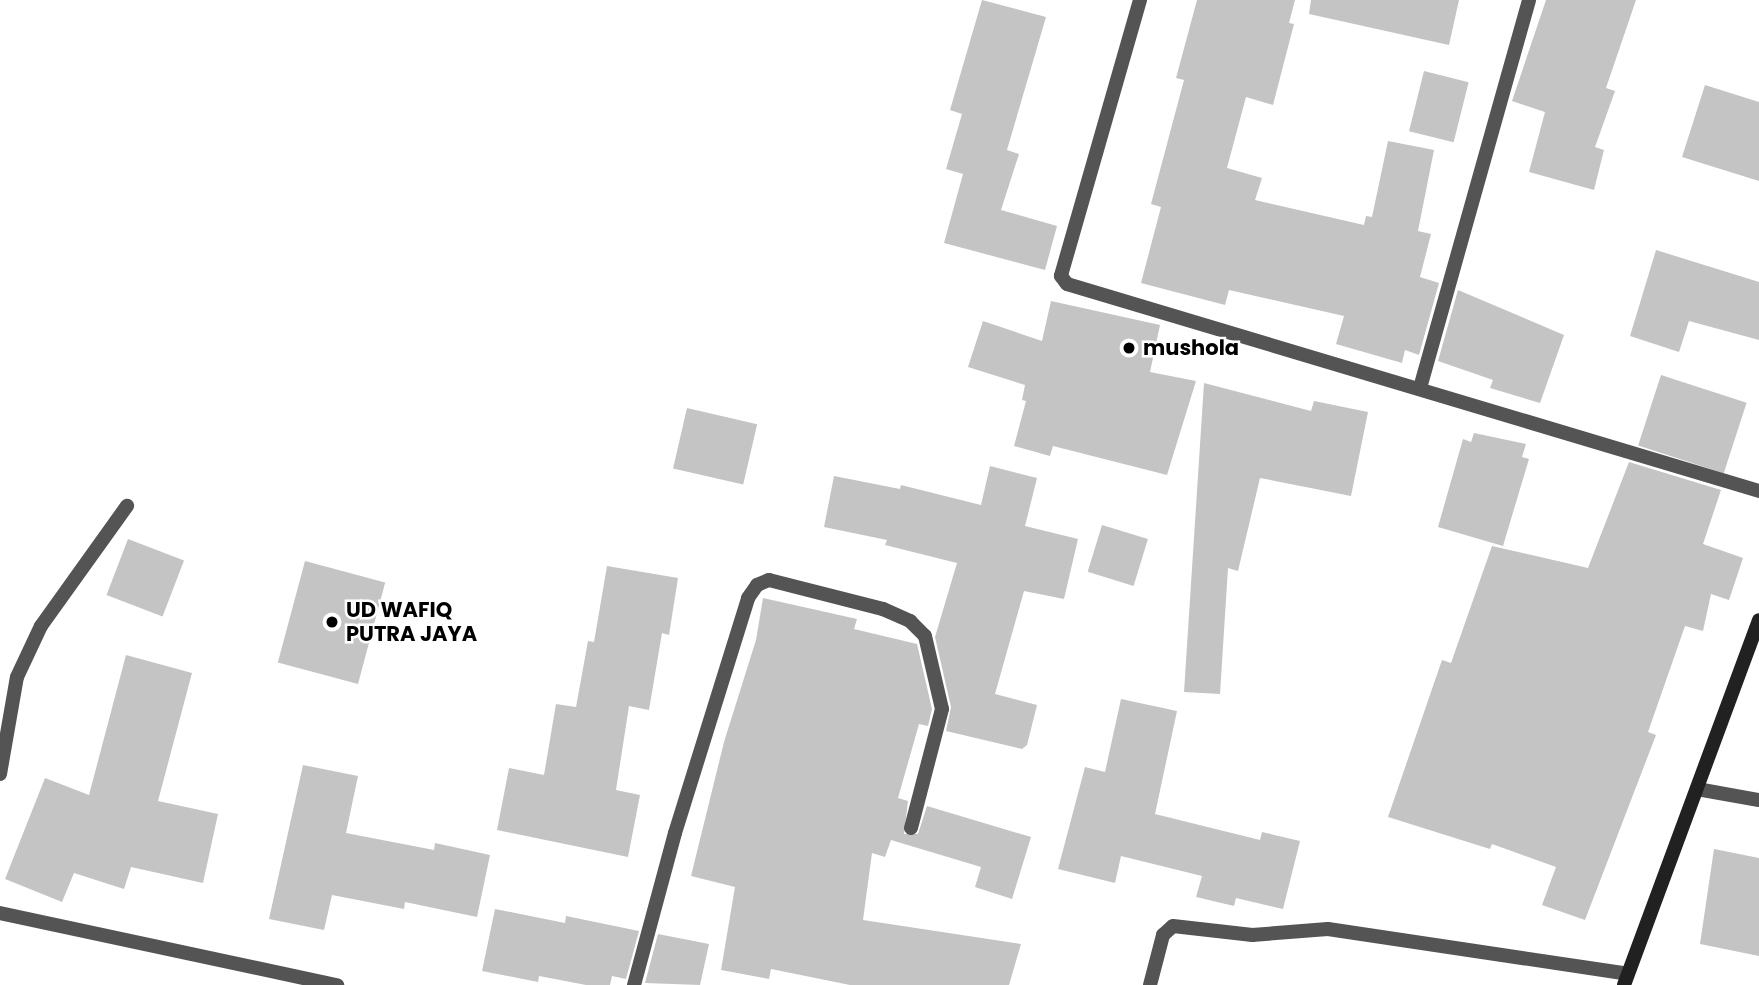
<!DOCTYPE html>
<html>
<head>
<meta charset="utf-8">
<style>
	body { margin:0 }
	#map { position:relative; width:1759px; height:985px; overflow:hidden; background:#fff; font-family:Poppins,sans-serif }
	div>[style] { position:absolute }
	.building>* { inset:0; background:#c4c4c4; transform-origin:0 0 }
	.street>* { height:14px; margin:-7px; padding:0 7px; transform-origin:7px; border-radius:7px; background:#545454 }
	.secondary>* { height:14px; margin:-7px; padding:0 7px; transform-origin:7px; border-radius:7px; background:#212121 }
	.dots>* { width:19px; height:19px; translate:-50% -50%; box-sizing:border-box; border:4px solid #fff; border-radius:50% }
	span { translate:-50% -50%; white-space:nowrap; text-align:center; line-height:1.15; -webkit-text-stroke:5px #fff; paint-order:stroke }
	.poi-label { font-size:21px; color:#000; font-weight:700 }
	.left { translate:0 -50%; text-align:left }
</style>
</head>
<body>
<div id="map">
	<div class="building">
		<div style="clip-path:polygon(982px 0,1046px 17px,1007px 150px,1019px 154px,1001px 210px,1057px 226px,1045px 270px,944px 243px,963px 174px,946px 169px,962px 114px,950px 110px)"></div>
		<div style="clip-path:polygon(1197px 0,1295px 0,1289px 23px,1294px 24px,1273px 105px,1246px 97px,1227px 168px,1262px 178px,1255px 200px,1364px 225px,1366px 216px,1372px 217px,1388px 141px,1434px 150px,1418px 231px,1431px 234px,1420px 277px,1439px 283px,1419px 355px,1405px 350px,1402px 363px,1336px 344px,1344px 316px,1229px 290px,1225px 305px,1141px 283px,1161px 207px,1151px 204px,1184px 80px,1176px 78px)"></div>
		<div style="clip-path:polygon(1311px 0,1459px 0,1449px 45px,1309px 14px)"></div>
		<div style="clip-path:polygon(1546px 0,1636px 0,1606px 88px,1615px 91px,1595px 147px,1604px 150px,1594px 190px,1529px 172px,1545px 112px,1512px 101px)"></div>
		<div style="left:1424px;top:71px;width:46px;height:62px;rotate:14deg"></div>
		<div style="clip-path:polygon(1705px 85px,1759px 102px,1759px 181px,1682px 157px)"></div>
		<div style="clip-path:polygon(1656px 250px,1759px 282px,1759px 340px,1689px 321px,1679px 352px,1630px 336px)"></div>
		<div style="clip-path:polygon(1458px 290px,1564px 335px,1540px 403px,1490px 388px,1493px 380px,1438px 361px)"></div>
		<div style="clip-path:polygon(1051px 301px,1160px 325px,1150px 372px,1196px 381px,1167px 475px,1053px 446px,1050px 456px,1014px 446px,1026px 401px,1022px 400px,1025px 385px,968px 367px,983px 321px,1042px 341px)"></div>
		<div style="left:1661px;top:375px;width:90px;height:74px;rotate:18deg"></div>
		<div style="clip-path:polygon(1204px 383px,1311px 411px,1314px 401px,1368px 412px,1351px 496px,1260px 478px,1238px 571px,1228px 568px,1220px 694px,1184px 692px)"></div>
		<div style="left:687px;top:408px;width:72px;height:62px;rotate:13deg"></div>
		<div style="clip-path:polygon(1474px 433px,1526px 444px,1522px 457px,1529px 459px,1503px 546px,1438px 527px,1463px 439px,1471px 442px)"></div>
		<div style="clip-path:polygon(1629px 462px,1721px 490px,1703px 544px,1743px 558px,1729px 600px,1711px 594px,1703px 631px,1685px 626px,1648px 732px,1656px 735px,1585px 920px,1542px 905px,1556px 867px,1492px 844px,1490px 849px,1388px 817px,1442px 660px,1451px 663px,1492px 546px,1588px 568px)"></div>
		<div style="clip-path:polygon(990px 466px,1037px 478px,1025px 526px,1078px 539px,1064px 599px,1024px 591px,995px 694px,1037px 705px,1027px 745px,1022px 749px,946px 731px,951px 707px,935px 637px,957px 563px,885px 545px,887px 540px,824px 527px,834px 476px,900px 489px,901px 485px,981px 505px)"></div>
		<div style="left:1102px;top:525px;width:48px;height:49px;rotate:17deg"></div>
		<div style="left:128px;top:539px;width:60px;height:60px;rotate:21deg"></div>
		<div style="left:305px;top:561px;width:83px;height:105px;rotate:15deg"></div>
		<div style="clip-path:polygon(607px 566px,678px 578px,669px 635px,662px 633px,649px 710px,629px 706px,616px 790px,640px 795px,628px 857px,497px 830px,509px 768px,544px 775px,556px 704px,576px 707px,588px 641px,594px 642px)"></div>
		<div style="clip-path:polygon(763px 598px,857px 619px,854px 629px,917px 644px,932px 709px,928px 726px,919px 724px,898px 798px,908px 801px,904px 834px,918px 834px,927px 806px,1031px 837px,1012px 899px,975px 887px,981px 867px,891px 840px,885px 857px,872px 853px,863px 920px,1021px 944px,1009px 985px,850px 985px,771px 969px,769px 979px,721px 970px,735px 887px,691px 876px,724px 742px,756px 640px)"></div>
		<div style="clip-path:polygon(126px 655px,192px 673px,158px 801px,218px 814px,203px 883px,131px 867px,124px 889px,74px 873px,62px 902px,5px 879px,45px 778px,89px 795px)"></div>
		<div style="clip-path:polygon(1121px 699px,1177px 711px,1155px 814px,1260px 840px,1262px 832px,1300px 841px,1283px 909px,1236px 898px,1234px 906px,1196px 897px,1202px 876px,1121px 856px,1115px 883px,1058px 869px,1085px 767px,1105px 772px)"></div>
		<div style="clip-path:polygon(303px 765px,358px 776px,346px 833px,434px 850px,435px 843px,490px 855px,477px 917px,405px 902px,404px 909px,332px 895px,324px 930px,269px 919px)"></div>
		<div style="clip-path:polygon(1714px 849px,1759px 858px,1759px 956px,1700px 944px)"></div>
		<div style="clip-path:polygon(495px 909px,565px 923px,566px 916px,639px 931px,626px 979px,612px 976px,610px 985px,586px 985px,539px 976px,538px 982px,482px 971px)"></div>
		<div style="clip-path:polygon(658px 934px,709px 944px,700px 985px,645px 983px)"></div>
	</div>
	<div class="street">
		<div style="left:1140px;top:0;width:287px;rotate:106deg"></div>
		<div style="left:1061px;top:276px;width:10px;rotate:53deg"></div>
		<div style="left:1067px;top:284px;width:722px;rotate:16.65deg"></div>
		<div style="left:1420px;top:388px;width:403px;rotate:-74.3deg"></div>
		<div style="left:0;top:774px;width:98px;rotate:-80.1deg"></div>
		<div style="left:17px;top:677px;width:56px;rotate:-64.8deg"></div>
		<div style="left:41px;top:626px;width:148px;rotate:-54.4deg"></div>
		<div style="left:1697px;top:789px;width:63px;rotate:10.1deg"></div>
		<div style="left:0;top:913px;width:345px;rotate:12.1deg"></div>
		<div style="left:634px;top:985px;width:157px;rotate:-74.9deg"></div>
		<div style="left:675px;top:833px;width:246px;rotate:-72.7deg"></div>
		<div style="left:748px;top:598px;width:16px;rotate:-55deg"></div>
		<div style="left:757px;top:585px;width:13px;rotate:-23deg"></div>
		<div style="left:769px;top:580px;width:118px;rotate:14.3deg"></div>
		<div style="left:883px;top:609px;width:30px;rotate:24deg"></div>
		<div style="left:910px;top:621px;width:21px;rotate:45deg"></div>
		<div style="left:925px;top:636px;width:75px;rotate:76.9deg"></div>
		<div style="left:942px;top:709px;width:123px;rotate:104.6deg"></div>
		<div style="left:1150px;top:985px;width:52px;rotate:-75.4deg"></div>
		<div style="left:1163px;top:935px;width:13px;rotate:-42deg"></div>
		<div style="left:1173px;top:926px;width:80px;rotate:6.5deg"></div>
		<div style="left:1252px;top:935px;width:76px;rotate:-4.5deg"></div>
		<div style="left:1328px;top:929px;width:303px;rotate:8.5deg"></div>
	</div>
	<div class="secondary">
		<div style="left:1624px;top:985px;width:389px;rotate:-69.7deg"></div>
	</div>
	<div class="dots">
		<div style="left:1129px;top:348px;background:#000"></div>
		<div style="left:332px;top:622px;background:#000"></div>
	</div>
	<div class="poi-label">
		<span class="left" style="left:1143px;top:348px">mushola</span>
		<span class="left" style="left:346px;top:622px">UD WAFIQ<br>PUTRA JAYA</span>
	</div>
</div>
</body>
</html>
